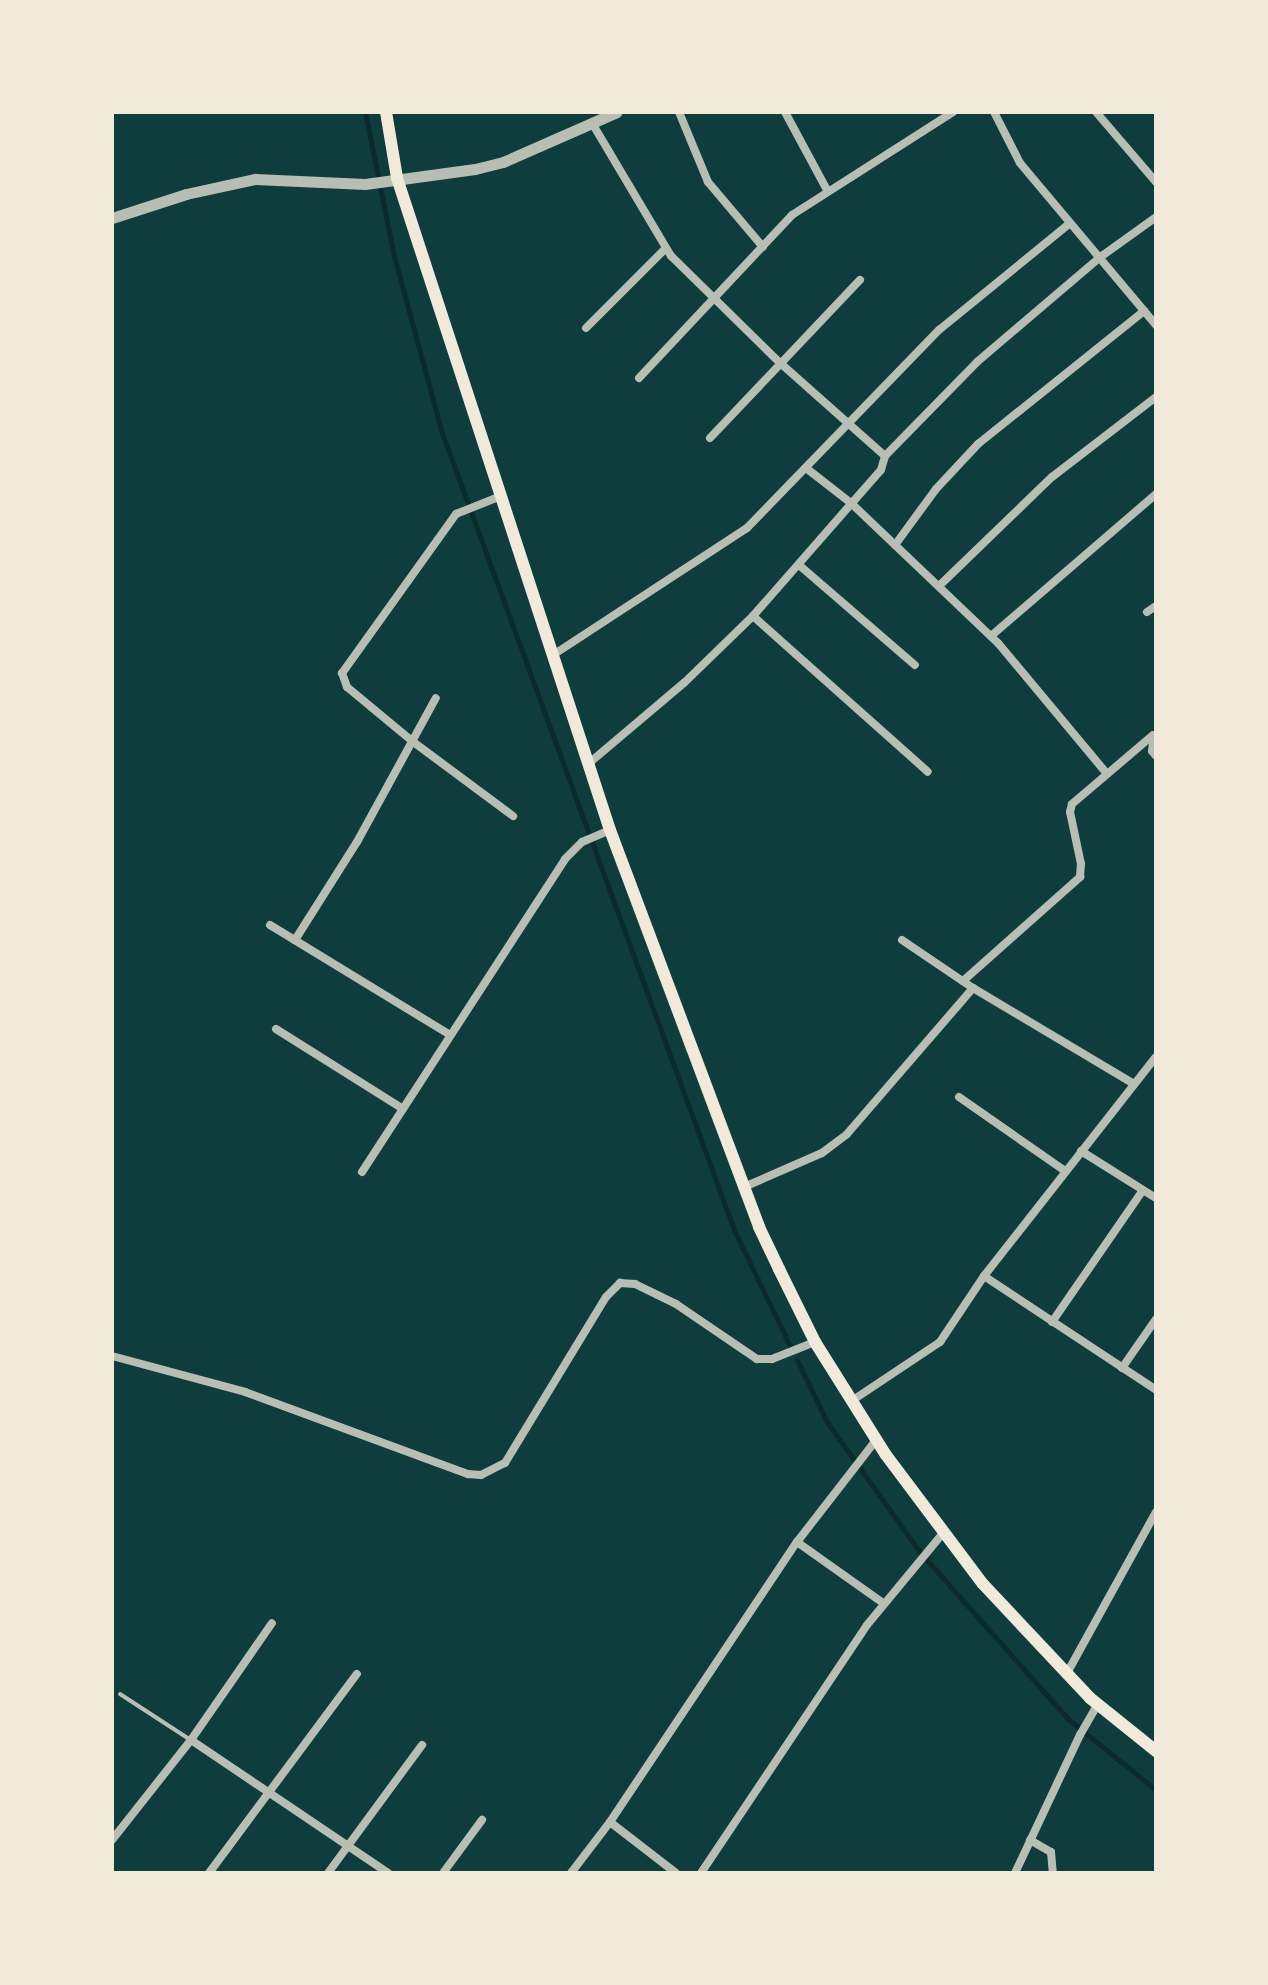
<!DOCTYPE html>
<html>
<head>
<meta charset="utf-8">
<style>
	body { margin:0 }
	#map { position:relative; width:1268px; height:1985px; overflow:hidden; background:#0f3d3e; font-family:Rubik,sans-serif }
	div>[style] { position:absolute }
	.stream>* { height:5px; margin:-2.5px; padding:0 2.5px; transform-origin:2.5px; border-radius:2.5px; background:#0a2a2b }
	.service>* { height:4px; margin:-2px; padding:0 2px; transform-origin:2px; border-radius:2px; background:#b8beb3 }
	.minor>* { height:8px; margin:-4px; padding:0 4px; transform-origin:4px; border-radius:4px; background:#b8beb3 }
	.tertiary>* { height:11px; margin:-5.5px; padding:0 5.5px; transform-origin:5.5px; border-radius:5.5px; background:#b8beb3 }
	.secondary>* { height:12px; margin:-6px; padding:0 6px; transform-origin:6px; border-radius:6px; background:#f1e9da }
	span { translate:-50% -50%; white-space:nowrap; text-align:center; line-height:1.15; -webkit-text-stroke:8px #f1e9da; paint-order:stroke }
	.frame { position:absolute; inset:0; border:114px solid #f1e9da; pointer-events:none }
</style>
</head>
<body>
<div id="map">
	<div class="stream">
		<div style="left:365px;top:112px;width:143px;rotate:78.7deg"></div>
		<div style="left:393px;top:252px;width:184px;rotate:74.9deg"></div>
		<div style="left:441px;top:430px;width:852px;rotate:69.88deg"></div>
		<div style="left:734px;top:1230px;width:131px;rotate:64.2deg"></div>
		<div style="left:797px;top:1360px;width:69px;rotate:64.2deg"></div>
		<div style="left:827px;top:1422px;width:158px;rotate:54.5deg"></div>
		<div style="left:919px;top:1551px;width:225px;rotate:48.4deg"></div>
		<div style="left:1068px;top:1719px;width:113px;rotate:38.9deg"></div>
	</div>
	<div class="service">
		<div style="left:120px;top:1694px;width:82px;rotate:33.1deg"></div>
	</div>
	<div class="minor">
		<div style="left:679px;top:112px;width:76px;rotate:67.5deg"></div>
		<div style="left:708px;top:182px;width:85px;rotate:49.8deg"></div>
		<div style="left:785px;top:112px;width:89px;rotate:61.7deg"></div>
		<div style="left:994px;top:112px;width:57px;rotate:63deg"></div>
		<div style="left:1020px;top:163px;width:212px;rotate:50deg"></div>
		<div style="left:1096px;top:112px;width:92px;rotate:49.4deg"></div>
		<div style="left:586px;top:328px;width:113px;rotate:-45deg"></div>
		<div style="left:639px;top:378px;width:224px;rotate:-46.8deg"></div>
		<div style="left:792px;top:215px;width:191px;rotate:-32.6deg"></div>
		<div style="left:710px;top:438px;width:218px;rotate:-46.5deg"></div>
		<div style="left:885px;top:456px;width:132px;rotate:-45.6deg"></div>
		<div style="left:977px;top:362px;width:160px;rotate:-40.4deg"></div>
		<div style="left:1099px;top:258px;width:70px;rotate:-35.7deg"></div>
		<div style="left:806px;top:468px;width:58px;rotate:38deg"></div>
		<div style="left:852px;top:504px;width:202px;rotate:43.6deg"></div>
		<div style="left:998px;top:643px;width:170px;rotate:50.2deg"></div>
		<div style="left:501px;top:496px;width:48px;rotate:158.2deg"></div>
		<div style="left:456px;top:514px;width:196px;rotate:125.6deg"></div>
		<div style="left:342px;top:673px;width:15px;rotate:70deg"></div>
		<div style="left:347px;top:687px;width:85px;rotate:39.7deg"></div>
		<div style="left:412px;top:741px;width:126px;rotate:36.6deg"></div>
		<div style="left:895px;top:545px;width:69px;rotate:-53.8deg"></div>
		<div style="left:936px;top:489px;width:62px;rotate:-47deg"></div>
		<div style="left:978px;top:444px;width:213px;rotate:-38.7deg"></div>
		<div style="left:799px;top:565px;width:153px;rotate:40.8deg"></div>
		<div style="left:939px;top:586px;width:157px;rotate:-44deg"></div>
		<div style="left:1052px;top:477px;width:131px;rotate:-37.6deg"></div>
		<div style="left:1147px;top:612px;width:11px;rotate:-34deg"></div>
		<div style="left:753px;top:616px;width:234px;rotate:41.7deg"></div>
		<div style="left:991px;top:636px;width:218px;rotate:-40.7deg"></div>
		<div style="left:553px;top:655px;width:232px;rotate:-33.2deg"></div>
		<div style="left:747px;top:528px;width:276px;rotate:-45.9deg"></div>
		<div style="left:939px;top:330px;width:169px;rotate:-39.2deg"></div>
		<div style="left:1154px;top:735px;width:16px;rotate:97deg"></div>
		<div style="left:1152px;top:751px;width:6px;rotate:51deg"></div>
		<div style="left:588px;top:764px;width:126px;rotate:-40.2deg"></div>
		<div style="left:684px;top:683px;width:96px;rotate:-44.2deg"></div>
		<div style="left:753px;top:616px;width:194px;rotate:-48.8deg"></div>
		<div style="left:881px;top:470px;width:15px;rotate:-74deg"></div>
		<div style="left:885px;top:456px;width:142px;rotate:-138.4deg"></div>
		<div style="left:779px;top:362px;width:151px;rotate:-135.5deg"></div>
		<div style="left:671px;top:256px;width:155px;rotate:-120.7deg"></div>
		<div style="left:270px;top:925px;width:211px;rotate:31.4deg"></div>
		<div style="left:295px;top:940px;width:116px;rotate:-57.7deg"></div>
		<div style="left:357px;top:842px;width:164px;rotate:-61.3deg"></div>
		<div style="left:902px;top:940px;width:86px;rotate:34.1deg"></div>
		<div style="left:973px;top:988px;width:187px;rotate:30.8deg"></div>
		<div style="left:963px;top:981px;width:157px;rotate:-41.6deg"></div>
		<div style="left:1080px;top:877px;width:13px;rotate:-86deg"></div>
		<div style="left:1081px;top:864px;width:53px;rotate:-101.9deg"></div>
		<div style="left:1070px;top:812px;width:8px;rotate:-76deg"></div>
		<div style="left:1072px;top:804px;width:106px;rotate:-40.4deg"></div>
		<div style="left:276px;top:1029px;width:150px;rotate:32.2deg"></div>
		<div style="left:959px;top:1097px;width:129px;rotate:34.9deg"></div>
		<div style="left:1081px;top:1151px;width:89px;rotate:32.1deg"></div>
		<div style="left:362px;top:1172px;width:373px;rotate:-57deg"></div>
		<div style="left:565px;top:859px;width:24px;rotate:-45deg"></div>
		<div style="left:582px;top:842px;width:30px;rotate:-23deg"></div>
		<div style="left:744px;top:1187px;width:85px;rotate:-23.6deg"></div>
		<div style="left:822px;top:1153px;width:31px;rotate:-37deg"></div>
		<div style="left:847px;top:1134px;width:193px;rotate:-49.2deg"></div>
		<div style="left:984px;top:1276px;width:206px;rotate:33.5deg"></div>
		<div style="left:1052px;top:1322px;width:160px;rotate:-55.4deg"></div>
		<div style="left:112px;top:1356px;width:138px;rotate:15.1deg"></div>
		<div style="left:245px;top:1392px;width:238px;rotate:20.2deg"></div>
		<div style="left:468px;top:1474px;width:13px;rotate:4deg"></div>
		<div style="left:481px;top:1475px;width:27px;rotate:-27deg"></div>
		<div style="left:505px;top:1463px;width:194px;rotate:-58.7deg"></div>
		<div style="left:606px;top:1297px;width:20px;rotate:-45deg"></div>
		<div style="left:620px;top:1283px;width:15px;rotate:4deg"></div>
		<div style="left:635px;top:1284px;width:46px;rotate:26deg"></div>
		<div style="left:676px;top:1304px;width:98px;rotate:34.2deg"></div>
		<div style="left:757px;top:1359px;width:15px"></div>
		<div style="left:772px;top:1359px;width:46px;rotate:-21.6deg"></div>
		<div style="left:1122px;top:1368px;width:60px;rotate:-55.2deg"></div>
		<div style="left:853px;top:1400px;width:105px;rotate:-33.7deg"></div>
		<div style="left:940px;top:1342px;width:79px;rotate:-56.3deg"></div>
		<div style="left:984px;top:1276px;width:278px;rotate:-51.9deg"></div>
		<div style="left:797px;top:1542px;width:105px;rotate:35.3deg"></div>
		<div style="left:1066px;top:1675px;width:186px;rotate:-61.1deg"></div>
		<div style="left:191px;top:1740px;width:238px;rotate:34deg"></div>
		<div style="left:610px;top:1822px;width:83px;rotate:37.7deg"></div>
		<div style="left:112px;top:1840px;width:127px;rotate:-51.7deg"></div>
		<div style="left:191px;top:1740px;width:142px;rotate:-55.3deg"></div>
		<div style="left:1030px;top:1840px;width:24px;rotate:30deg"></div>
		<div style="left:1051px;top:1852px;width:21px;rotate:85deg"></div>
		<div style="left:209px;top:1873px;width:248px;rotate:-53.4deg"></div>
		<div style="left:328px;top:1873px;width:159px;rotate:-53.7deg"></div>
		<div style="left:443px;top:1873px;width:66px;rotate:-53.7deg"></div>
		<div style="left:571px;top:1873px;width:64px;rotate:-52.6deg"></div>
		<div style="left:610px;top:1822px;width:337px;rotate:-56.3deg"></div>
		<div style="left:797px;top:1542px;width:130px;rotate:-52.2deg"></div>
		<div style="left:701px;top:1873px;width:298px;rotate:-56.2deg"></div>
		<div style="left:867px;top:1625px;width:121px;rotate:-50.4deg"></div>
		<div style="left:1015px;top:1873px;width:153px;rotate:-64.8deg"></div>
		<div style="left:1080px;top:1735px;width:36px;rotate:-60deg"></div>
	</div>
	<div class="tertiary">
		<div style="left:112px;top:218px;width:78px;rotate:-18deg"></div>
		<div style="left:186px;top:194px;width:71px;rotate:-12.3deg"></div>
		<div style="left:255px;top:179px;width:110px;rotate:2.6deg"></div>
		<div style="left:365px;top:184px;width:111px;rotate:-7.8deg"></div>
		<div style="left:475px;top:169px;width:29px;rotate:-14deg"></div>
		<div style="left:503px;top:162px;width:124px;rotate:-23.7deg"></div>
	</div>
	<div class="secondary">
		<div style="left:386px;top:112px;width:67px;rotate:80.5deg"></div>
		<div style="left:397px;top:178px;width:686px;rotate:71.91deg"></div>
		<div style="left:610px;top:830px;width:424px;rotate:69.4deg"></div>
		<div style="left:759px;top:1227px;width:47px;rotate:64.5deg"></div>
		<div style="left:779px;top:1269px;width:81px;rotate:63.7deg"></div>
		<div style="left:815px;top:1342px;width:133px;rotate:57.9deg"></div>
		<div style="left:886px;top:1455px;width:161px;rotate:53.1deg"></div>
		<div style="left:983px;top:1584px;width:156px;rotate:46.8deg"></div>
		<div style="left:1090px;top:1698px;width:85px;rotate:38.8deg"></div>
	</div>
	<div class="frame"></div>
</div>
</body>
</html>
